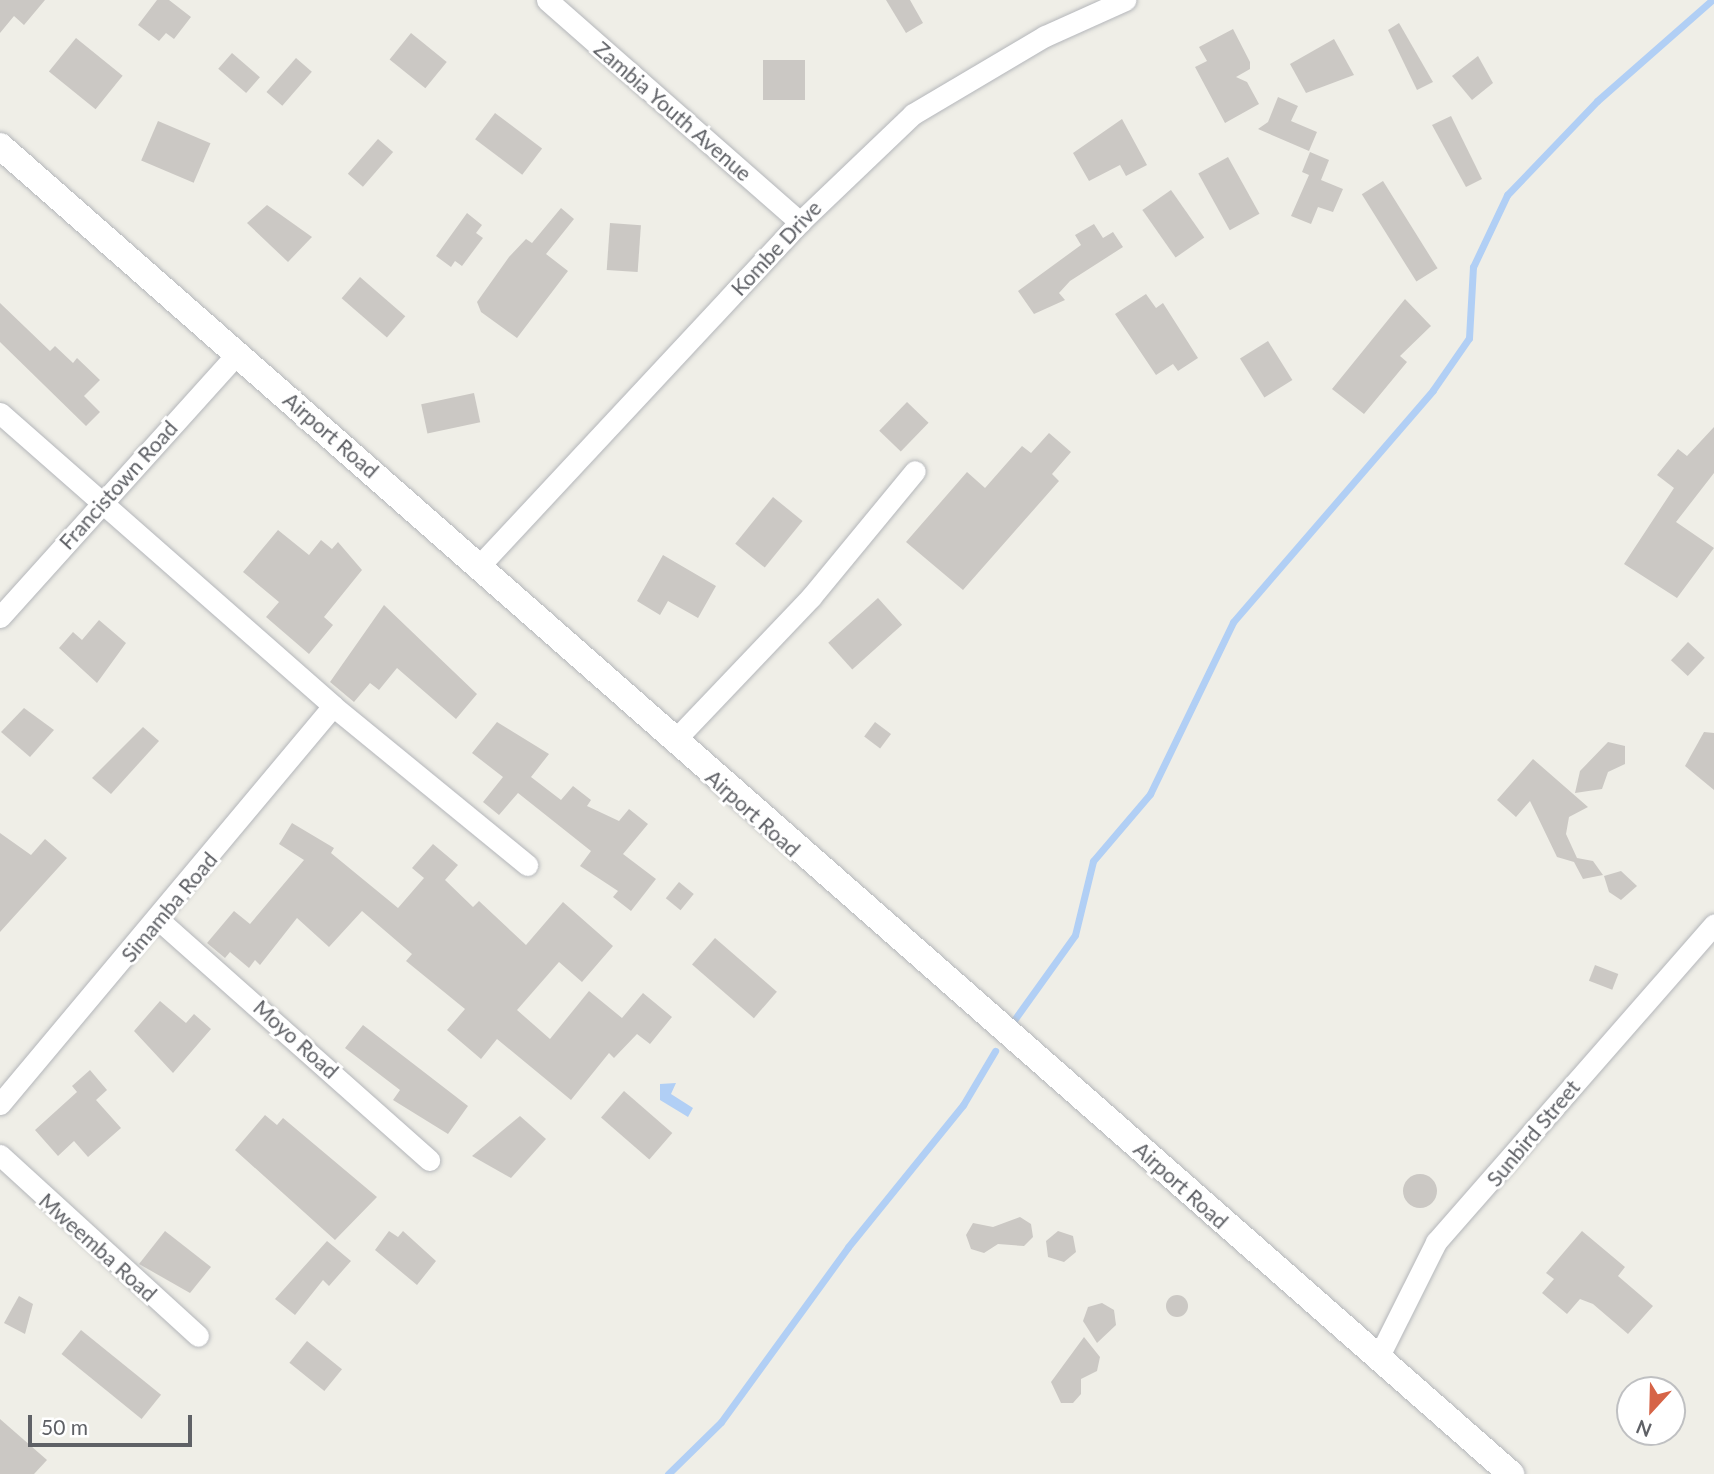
<!DOCTYPE html>
<html>
<head>
<meta charset="utf-8">
<style>
	body { margin:0 }
	#map { position:relative; width:1714px; height:1474px; overflow:hidden; background:#efeee7; font-family:Lato,sans-serif }
	div>[style] { position:absolute }
	.water>* { inset:0; background:#b1cff5 }
	.stream>* { height:7px; margin:-3.5px; padding:0 3.5px; transform-origin:3.5px; border-radius:3.5px; background:#b1cff5 }
	.building>* { inset:0; background:#cbc8c4; transform-origin:0 0 }
	.round { border-radius:50% }
	.roads { filter:drop-shadow(0 0 2px #b4b6ba) drop-shadow(0 0 2px #b4b6ba) }
	.minor>* { height:21px; margin:-10.5px; padding:0 10.5px; transform-origin:10.5px; border-radius:10.5px; background:#fff }
	.tertiary>* { height:26px; margin:-13px; padding:0 13px; transform-origin:13px; border-radius:13px; background:#fff }
	span { translate:-50% -50%; white-space:nowrap; text-align:center; line-height:1.15; -webkit-text-stroke:6px #fff; paint-order:stroke }
	.street-label { font-size:21px; color:#5f6166 }
	.north { position:absolute; left:1616px; top:1376px; width:70px; height:70px; box-sizing:border-box; background:#fff; border:2px solid #bfc0c2; border-radius:50%; rotate:202deg; font-size:19px; font-weight:700; line-height:28px; text-align:center; color:#5f6166 }
	.north::after { content:''; display:block; margin:auto; width:24px; height:32px; background:#d66447; clip-path:polygon(50% 0,100% 100%,50% 72%,0 100%) }
	.scale { position:absolute; left:28px; top:1415px; width:164px; height:32px; box-sizing:border-box; border:4px solid #5f6166; border-top:0; padding-left:9px; font-size:21px; line-height:24px; white-space:nowrap; color:#5f6166; -webkit-text-stroke:5px #fff; paint-order:stroke }
</style>
</head>
<body>
<div id="map">
	<div class="water">
		<div style="clip-path:polygon(676px 1083px,671px 1094px,693px 1108px,688px 1117px,660px 1100px,660px 1084px)"></div>
	</div>
	<div class="stream">
		<div style="left:1012px;top:1023px;width:108px;rotate:-54.4deg"></div>
		<div style="left:1075px;top:935px;width:76px;rotate:-76.3deg"></div>
		<div style="left:1093px;top:861px;width:88px;rotate:-49.6deg"></div>
		<div style="left:1150px;top:794px;width:191px;rotate:-64.2deg"></div>
		<div style="left:1233px;top:622px;width:306px;rotate:-49.2deg"></div>
		<div style="left:1433px;top:390px;width:63px;rotate:-55.3deg"></div>
		<div style="left:1469px;top:338px;width:71px;rotate:-86.8deg"></div>
		<div style="left:1473px;top:267px;width:80px;rotate:-64.7deg"></div>
		<div style="left:1507px;top:195px;width:130px;rotate:-46.2deg"></div>
		<div style="left:1597px;top:101px;width:153px;rotate:-41.3deg"></div>
		<div style="left:668px;top:1474px;width:74px;rotate:-44.5deg"></div>
		<div style="left:721px;top:1422px;width:216px;rotate:-54deg"></div>
		<div style="left:848px;top:1247px;width:183px;rotate:-51deg"></div>
		<div style="left:963px;top:1105px;width:63px;rotate:-59.3deg"></div>
	</div>
	<div class="building">
		<div style="clip-path:polygon(0 0,45px 0,24px 25px,14px 16px,0 33px)"></div>
		<div style="clip-path:polygon(157px 0,169px 0,191px 17px,174px 39px,166px 33px,159px 41px,138px 25px)"></div>
		<div style="clip-path:polygon(886px 0,910px 0,923px 23px,906px 33px)"></div>
		<div style="clip-path:polygon(1399px 23px,1433px 82px,1417px 90px,1388px 30px)"></div>
		<div style="clip-path:polygon(1233px 29px,1250px 62px,1250px 69px,1236px 77px,1247px 82px,1259px 104px,1225px 123px,1195px 67px,1207px 61px,1199px 47px)"></div>
		<div style="left:411px;top:33px;width:46px;height:34px;rotate:39deg"></div>
		<div style="left:76px;top:38px;width:60px;height:43px;rotate:39deg"></div>
		<div style="clip-path:polygon(1334px 39px,1354px 75px,1306px 93px,1290px 64px)"></div>
		<div style="left:232px;top:53px;width:37px;height:21px;rotate:41deg"></div>
		<div style="clip-path:polygon(1478px 56px,1493px 83px,1472px 100px,1452px 76px)"></div>
		<div style="left:296px;top:58px;width:21px;height:45px;rotate:41deg"></div>
		<div style="left:763px;top:60px;width:42px;height:40px"></div>
		<div style="clip-path:polygon(1278px 97px,1298px 106px,1291px 121px,1317px 132px,1309px 151px,1258px 129px,1268px 122px)"></div>
		<div style="left:495px;top:113px;width:59px;height:33px;rotate:37deg"></div>
		<div style="clip-path:polygon(1451px 116px,1482px 179px,1466px 187px,1432px 125px)"></div>
		<div style="clip-path:polygon(1122px 119px,1147px 165px,1126px 176px,1120px 165px,1089px 181px,1073px 153px)"></div>
		<div style="left:158px;top:121px;width:57px;height:43px;rotate:23deg"></div>
		<div style="left:378px;top:139px;width:20px;height:46px;rotate:41deg"></div>
		<div style="clip-path:polygon(1310px 152px,1329px 160px,1321px 180px,1343px 189px,1333px 212px,1318px 207px,1311px 224px,1291px 216px,1309px 175px,1302px 172px)"></div>
		<div style="left:1228px;top:157px;width:65px;height:34px;rotate:61deg"></div>
		<div style="left:1383px;top:181px;width:103px;height:25px;rotate:58deg"></div>
		<div style="left:1171px;top:190px;width:58px;height:35px;rotate:55deg"></div>
		<div style="clip-path:polygon(267px 205px,312px 237px,288px 262px,247px 223px)"></div>
		<div style="clip-path:polygon(561px 208px,574px 219px,546px 254px,568px 271px,517px 338px,481px 312px,477px 302px,509px 257px,526px 239px,532px 243px)"></div>
		<div style="clip-path:polygon(467px 213px,482px 225px,476px 233px,483px 238px,462px 266px,455px 261px,451px 267px,436px 256px)"></div>
		<div style="left:610px;top:223px;width:31px;height:47px;rotate:4deg"></div>
		<div style="clip-path:polygon(1094px 224px,1103px 238px,1113px 232px,1123px 247px,1070px 281px,1059px 293px,1065px 300px,1034px 314px,1018px 291px,1081px 245px,1075px 235px)"></div>
		<div style="left:360px;top:277px;width:60px;height:28px;rotate:41deg"></div>
		<div style="clip-path:polygon(1146px 294px,1156px 308px,1163px 303px,1198px 358px,1178px 371px,1173px 364px,1156px 375px,1115px 314px)"></div>
		<div style="clip-path:polygon(1405px 299px,1431px 326px,1400px 356px,1407px 362px,1364px 414px,1332px 389px)"></div>
		<div style="clip-path:polygon(0 303px,50px 351px,55px 346px,73px 363px,77px 358px,100px 380px,84px 396px,100px 412px,86px 426px,0 342px)"></div>
		<div style="left:1268px;top:341px;width:46px;height:33px;rotate:58deg"></div>
		<div style="left:474px;top:393px;width:30px;height:54px;rotate:78deg"></div>
		<div style="left:907px;top:402px;width:30px;height:40px;rotate:44deg"></div>
		<div style="clip-path:polygon(1714px 427px,1714px 473px,1676px 522px,1714px 548px,1677px 598px,1624px 564px,1674px 488px,1657px 475px,1678px 449px,1687px 456px)"></div>
		<div style="clip-path:polygon(1049px 433px,1071px 452px,1052px 474px,1059px 481px,963px 590px,906px 542px,967px 472px,985px 488px,1022px 446px,1031px 453px)"></div>
		<div style="left:773px;top:497px;width:38px;height:60px;rotate:39deg"></div>
		<div style="clip-path:polygon(278px 530px,309px 555px,321px 540px,332px 549px,338px 542px,362px 570px,324px 617px,333px 625px,309px 654px,266px 617px,279px 602px,243px 572px)"></div>
		<div style="clip-path:polygon(663px 555px,716px 586px,698px 618px,668px 601px,660px 615px,637px 601px)"></div>
		<div style="left:878px;top:598px;width:36px;height:67px;rotate:48deg"></div>
		<div style="clip-path:polygon(384px 605px,477px 694px,456px 719px,397px 668px,379px 690px,370px 683px,354px 702px,330px 682px)"></div>
		<div style="clip-path:polygon(99px 620px,126px 643px,97px 683px,59px 648px,73px 632px,82px 640px)"></div>
		<div style="left:1688px;top:642px;width:23px;height:25px;rotate:43deg"></div>
		<div style="clip-path:polygon(24px 708px,54px 730px,30px 757px,1px 732px)"></div>
		<div style="clip-path:polygon(497px 722px,549px 754px,531px 777px,561px 800px,573px 786px,591px 800px,587px 806px,619px 821px,629px 809px,648px 824px,623px 854px,656px 879px,631px 911px,613px 897px,618px 891px,580px 866px,591px 851px,518px 793px,499px 815px,483px 802px,503px 777px,472px 753px)"></div>
		<div style="left:875px;top:722px;width:20px;height:18px;rotate:37deg"></div>
		<div style="clip-path:polygon(143px 727px,159px 741px,111px 794px,92px 778px)"></div>
		<div style="clip-path:polygon(1704px 732px,1714px 733px,1714px 790px,1685px 766px)"></div>
		<div style="clip-path:polygon(1608px 742px,1625px 746px,1625px 764px,1608px 772px,1602px 789px,1575px 793px,1580px 771px)"></div>
		<div style="clip-path:polygon(1533px 759px,1588px 807px,1569px 817px,1566px 834px,1577px 858px,1593px 861px,1603px 875px,1583px 879px,1574px 862px,1557px 857px,1530px 801px,1516px 817px,1497px 800px)"></div>
		<div style="clip-path:polygon(292px 823px,334px 848px,331px 853px,398px 908px,424px 878px,412px 868px,433px 844px,458px 865px,445px 880px,473px 907px,479px 901px,526px 945px,563px 902px,613px 946px,582px 982px,559px 962px,517px 1010px,550px 1039px,589px 991px,622px 1018px,643px 993px,672px 1017px,650px 1044px,637px 1034px,614px 1058px,609px 1053px,571px 1100px,497px 1039px,481px 1059px,447px 1030px,465px 1009px,406px 961px,412px 954px,362px 911px,329px 947px,297px 918px,260px 965px,255px 960px,249px 968px,230px 952px,225px 958px,207px 943px,234px 911px,250px 924px,304px 860px,279px 844px)"></div>
		<div style="clip-path:polygon(0 833px,31px 855px,45px 839px,67px 858px,0 932px)"></div>
		<div style="clip-path:polygon(1621px 871px,1637px 886px,1621px 900px,1609px 892px,1604px 876px)"></div>
		<div style="left:679px;top:882px;width:19px;height:21px;rotate:39deg"></div>
		<div style="left:715px;top:938px;width:82px;height:35px;rotate:41deg"></div>
		<div style="left:1595px;top:965px;width:25px;height:17px;rotate:21deg"></div>
		<div style="clip-path:polygon(160px 1001px,186px 1023px,194px 1014px,211px 1029px,173px 1073px,134px 1031px)"></div>
		<div style="clip-path:polygon(363px 1025px,468px 1106px,448px 1134px,393px 1100px,400px 1090px,345px 1048px)"></div>
		<div style="clip-path:polygon(90px 1070px,107px 1090px,96px 1100px,121px 1128px,88px 1157px,74px 1141px,58px 1156px,35px 1130px,77px 1092px,72px 1086px)"></div>
		<div style="left:624px;top:1091px;width:64px;height:35px;rotate:41deg"></div>
		<div style="clip-path:polygon(265px 1115px,277px 1125px,283px 1118px,377px 1197px,335px 1240px,235px 1150px)"></div>
		<div style="clip-path:polygon(520px 1116px,546px 1139px,511px 1178px,472px 1156px)"></div>
		<div class="round" style="left:1403px;top:1174px;width:34px;height:34px"></div>
		<div style="clip-path:polygon(1020px 1217px,1031px 1224px,1033px 1237px,1024px 1246px,998px 1244px,984px 1253px,971px 1249px,966px 1235px,973px 1223px,993px 1227px)"></div>
		<div style="clip-path:polygon(165px 1231px,211px 1267px,190px 1293px,139px 1264px)"></div>
		<div style="clip-path:polygon(389px 1231px,398px 1237px,403px 1231px,436px 1261px,417px 1285px,375px 1250px)"></div>
		<div style="clip-path:polygon(1058px 1231px,1073px 1236px,1076px 1252px,1064px 1262px,1048px 1257px,1046px 1241px)"></div>
		<div style="clip-path:polygon(1582px 1231px,1625px 1267px,1618px 1276px,1653px 1306px,1628px 1334px,1593px 1304px,1580px 1299px,1567px 1314px,1542px 1293px,1554px 1279px,1546px 1273px)"></div>
		<div style="clip-path:polygon(327px 1241px,351px 1261px,329px 1286px,323px 1280px,295px 1315px,275px 1299px)"></div>
		<div class="round" style="left:1166px;top:1295px;width:22px;height:22px"></div>
		<div style="clip-path:polygon(19px 1296px,33px 1304px,25px 1334px,4px 1323px)"></div>
		<div style="clip-path:polygon(1102px 1303px,1114px 1310px,1116px 1325px,1097px 1343px,1083px 1321px,1088px 1307px)"></div>
		<div style="left:81px;top:1330px;width:103px;height:31px;rotate:39deg"></div>
		<div style="clip-path:polygon(1084px 1337px,1100px 1357px,1097px 1371px,1081px 1379px,1081px 1394px,1073px 1403px,1061px 1403px,1051px 1382px)"></div>
		<div style="left:307px;top:1341px;width:45px;height:28px;rotate:39deg"></div>
		<div style="clip-path:polygon(0 1419px,47px 1460px,34px 1474px,0 1474px)"></div>
	</div>
	<div class="roads">
		<div class="minor">
			<div style="left:547px;top:0;width:337px;rotate:41.3deg"></div>
			<div style="left:0;top:413px;width:444px;rotate:41.3deg"></div>
			<div style="left:333px;top:706px;width:251px;rotate:39.3deg"></div>
			<div style="left:480px;top:565px;width:469px;rotate:-47deg"></div>
			<div style="left:800px;top:222px;width:156px;rotate:-43.7deg"></div>
			<div style="left:913px;top:114px;width:153px;rotate:-30.6deg"></div>
			<div style="left:1045px;top:36px;width:88px;rotate:-24.2deg"></div>
			<div style="left:0;top:617px;width:354px;rotate:-48deg"></div>
			<div style="left:674px;top:741px;width:199px;rotate:-46.4deg"></div>
			<div style="left:811px;top:597px;width:163px;rotate:-50.5deg"></div>
			<div style="left:160px;top:921px;width:360px;rotate:41.6deg"></div>
			<div style="left:0;top:1104px;width:519px;rotate:-50.08deg"></div>
			<div style="left:0;top:1155px;width:268px;rotate:42.4deg"></div>
			<div style="left:1378px;top:1358px;width:130px;rotate:-63.4deg"></div>
			<div style="left:1436px;top:1242px;width:422px;rotate:-48.8deg"></div>
		</div>
		<div class="tertiary">
			<div style="left:0;top:146px;width:2012px;rotate:41.31deg"></div>
		</div>
	</div>
	<div class="street-label">
		<span style="left:673px;top:111px;rotate:41deg">Zambia Youth Avenue</span>
		<span style="left:776px;top:248px;rotate:-47deg">Kombe Drive</span>
		<span style="left:331px;top:435px;rotate:41deg">Airport Road</span>
		<span style="left:118px;top:485px;rotate:-48deg">Francistown Road</span>
		<span style="left:753px;top:813px;rotate:42deg">Airport Road</span>
		<span style="left:169px;top:907px;rotate:-50deg">Simamba Road</span>
		<span style="left:296px;top:1039px;rotate:42deg">Moyo Road</span>
		<span style="left:1533px;top:1133px;rotate:-50deg">Sunbird Street</span>
		<span style="left:1181px;top:1185px;rotate:42deg">Airport Road</span>
		<span style="left:98px;top:1247px;rotate:42deg">Mweemba Road</span>
	</div>
	<div class="north">N</div>
	<div class="scale">50 m</div>
</div>
</body>
</html>
